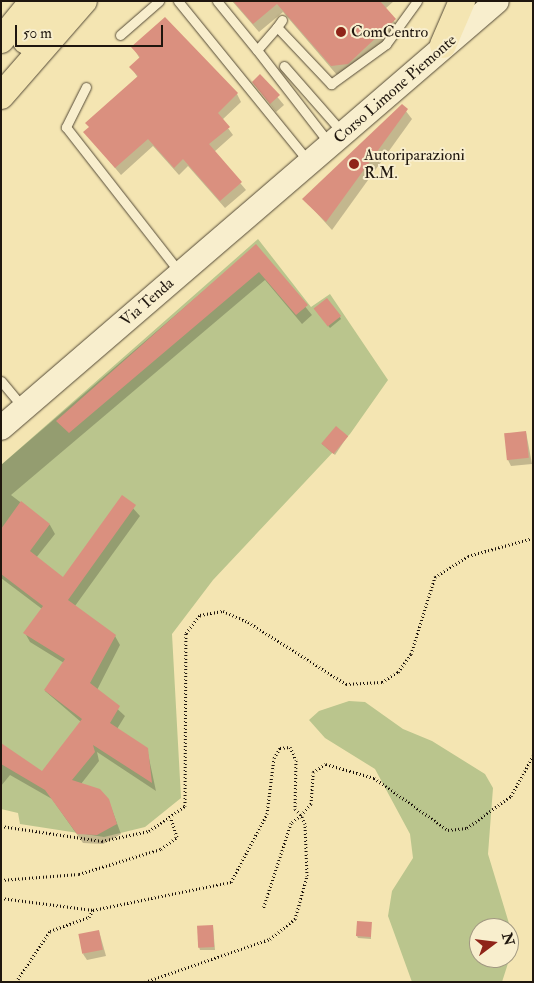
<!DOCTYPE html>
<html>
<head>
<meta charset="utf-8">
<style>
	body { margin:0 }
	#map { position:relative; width:534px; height:983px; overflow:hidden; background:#f4e5b2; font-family:"IM FELL Double Pica",serif }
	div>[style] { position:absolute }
	.green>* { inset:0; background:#bac58d }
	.shadow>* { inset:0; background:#0003 }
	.building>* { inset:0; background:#da907f; transform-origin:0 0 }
	.path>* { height:3px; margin-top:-1.5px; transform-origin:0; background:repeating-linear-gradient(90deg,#1f160e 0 1px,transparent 0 3.5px) }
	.roads { filter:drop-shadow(0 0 1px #544a37) drop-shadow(0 0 1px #544a37) }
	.service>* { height:9px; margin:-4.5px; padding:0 4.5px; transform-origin:4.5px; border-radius:4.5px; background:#f8eecd }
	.secondary>* { height:24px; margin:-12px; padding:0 12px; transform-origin:12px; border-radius:12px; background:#f8eecd }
	.primary>* { height:26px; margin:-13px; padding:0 13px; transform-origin:13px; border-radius:13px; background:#f4e5b2 }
	.dots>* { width:14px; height:14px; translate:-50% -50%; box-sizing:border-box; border:2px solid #f8eecd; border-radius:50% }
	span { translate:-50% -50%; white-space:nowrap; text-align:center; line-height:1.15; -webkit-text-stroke:4px #f8eecd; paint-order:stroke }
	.poi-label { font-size:16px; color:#1f160e }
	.left { translate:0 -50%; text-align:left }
	.street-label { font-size:16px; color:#1f160e }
	.frame { position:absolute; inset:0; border:2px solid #1f160e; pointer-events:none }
	.north { position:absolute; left:469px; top:918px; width:50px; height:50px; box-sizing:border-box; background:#f8eecd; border:1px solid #a19881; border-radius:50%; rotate:75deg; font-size:14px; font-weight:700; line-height:20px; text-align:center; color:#1f160e }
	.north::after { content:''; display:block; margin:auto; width:18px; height:22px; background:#8f2418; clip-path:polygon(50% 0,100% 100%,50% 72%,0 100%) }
	.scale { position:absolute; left:15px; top:25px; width:148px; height:22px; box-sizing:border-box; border:2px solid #1f160e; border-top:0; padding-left:6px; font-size:15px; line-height:18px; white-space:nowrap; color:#1f160e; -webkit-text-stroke:4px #f8eecd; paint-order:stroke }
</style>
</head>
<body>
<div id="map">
	<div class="green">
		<div style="clip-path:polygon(258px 239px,311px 307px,330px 294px,388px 380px,350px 434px,213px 580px,172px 634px,181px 798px,145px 827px,104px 837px,20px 824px,18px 813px,1px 809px,1px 465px)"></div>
		<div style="clip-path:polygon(evenodd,349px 701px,365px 702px,403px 729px,432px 741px,485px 774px,493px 788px,488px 854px,511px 930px,510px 957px,502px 982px,412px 982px,388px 916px,392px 891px,413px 858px,410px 834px,375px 769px,325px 738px,309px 720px,319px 711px,349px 701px,479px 928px,509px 928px,509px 958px,479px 958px,479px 928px)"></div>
	</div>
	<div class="shadow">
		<div style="clip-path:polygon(232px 1px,394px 1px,385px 9px,400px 29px,337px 75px,283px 12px,259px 32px)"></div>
		<div style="clip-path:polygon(133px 47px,237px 94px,241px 102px,222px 120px,233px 135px,214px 152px,246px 190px,225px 208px,188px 166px,179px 175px,153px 146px,121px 175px,85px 132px,138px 78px,131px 67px,140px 59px)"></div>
		<div style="clip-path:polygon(260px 76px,284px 105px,276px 112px,253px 82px)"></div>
		<div style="clip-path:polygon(402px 106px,412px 119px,332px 230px,304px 199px)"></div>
		<div style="clip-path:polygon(256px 246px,312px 315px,302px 324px,265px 280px,11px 495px,50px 525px,55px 534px,36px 558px,64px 579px,123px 497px,140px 516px,75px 606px,115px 636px,120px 645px,97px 690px,125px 716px,117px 729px,147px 749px,156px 791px,97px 752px,99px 761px,81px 784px,108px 799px,121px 834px,103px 844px,83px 843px,52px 799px,10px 775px,1px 786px,1px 746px,42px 772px,81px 722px,45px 691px,64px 663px,30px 642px,25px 633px,42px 609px,1px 578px,1px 465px)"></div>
		<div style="clip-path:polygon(317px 312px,340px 317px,341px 319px,330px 328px)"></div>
		<div style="clip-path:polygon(526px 432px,532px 464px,511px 466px,508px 460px)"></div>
		<div style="clip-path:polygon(347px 437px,335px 455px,322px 444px)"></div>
		<div style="clip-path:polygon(371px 923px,371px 939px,358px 938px,357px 936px)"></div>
		<div style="clip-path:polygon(213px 926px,215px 950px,200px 950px,199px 947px)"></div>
		<div style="clip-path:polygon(99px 931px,106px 956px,87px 960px,83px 954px)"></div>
	</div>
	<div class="building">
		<div style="clip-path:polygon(233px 1px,380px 1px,396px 19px,348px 64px,331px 66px,277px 4px,253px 24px)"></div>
		<div style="clip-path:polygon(165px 17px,238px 93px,218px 113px,230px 127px,209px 144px,242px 182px,220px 201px,183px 159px,174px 168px,148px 139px,115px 168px,83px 132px,89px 127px,85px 123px,138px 76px,129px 67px,140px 57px,131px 47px)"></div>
		<div style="clip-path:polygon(260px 74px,280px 95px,270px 104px,252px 82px)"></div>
		<div style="clip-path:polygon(402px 104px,408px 109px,326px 222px,302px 199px)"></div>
		<div style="clip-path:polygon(256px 244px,308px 305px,296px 315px,259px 272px,69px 433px,56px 421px)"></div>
		<div style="left:327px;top:298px;width:23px;height:17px;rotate:52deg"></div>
		<div style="left:336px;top:426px;width:16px;height:23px;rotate:40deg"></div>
		<div style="left:526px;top:431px;width:27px;height:22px;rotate:84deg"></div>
		<div style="clip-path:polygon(122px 495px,136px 505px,68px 600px,116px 635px,90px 683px,120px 706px,110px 723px,148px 748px,152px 783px,93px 745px,95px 752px,72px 780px,100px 789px,109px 799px,117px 824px,97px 835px,77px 834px,45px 790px,1px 764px,1px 743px,42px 771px,82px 719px,44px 690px,65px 659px,23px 633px,43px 606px,1px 574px,1px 529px,21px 501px,50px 524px,30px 551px,63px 577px)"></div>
		<div style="left:357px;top:921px;width:15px;height:15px;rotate:4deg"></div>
		<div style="left:213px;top:925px;width:22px;height:16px;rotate:87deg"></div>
		<div style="left:99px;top:930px;width:20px;height:21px;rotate:79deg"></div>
	</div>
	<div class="path">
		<div style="left:1px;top:826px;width:102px;rotate:8.4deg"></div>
		<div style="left:102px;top:841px;width:48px;rotate:-12deg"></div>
		<div style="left:149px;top:831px;width:44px;rotate:-34.8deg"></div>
		<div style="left:185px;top:806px;width:173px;rotate:-89.7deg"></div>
		<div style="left:186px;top:633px;width:23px;rotate:-52deg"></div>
		<div style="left:200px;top:615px;width:23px;rotate:-10deg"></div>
		<div style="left:223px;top:611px;width:27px;rotate:24deg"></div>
		<div style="left:248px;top:622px;width:116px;rotate:32.3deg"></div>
		<div style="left:346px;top:684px;width:36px;rotate:-3deg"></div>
		<div style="left:382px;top:682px;width:19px;rotate:-32deg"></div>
		<div style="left:398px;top:672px;width:22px;rotate:-54deg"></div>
		<div style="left:411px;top:654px;width:81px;rotate:-72.7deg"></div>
		<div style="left:435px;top:577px;width:39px;rotate:-32deg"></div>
		<div style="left:468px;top:556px;width:67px;rotate:-15.5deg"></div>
		<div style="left:1px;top:880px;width:78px;rotate:-4.4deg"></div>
		<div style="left:79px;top:874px;width:86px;rotate:-17deg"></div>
		<div style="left:161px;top:849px;width:20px;rotate:-37deg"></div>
		<div style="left:177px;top:837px;width:20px;rotate:-108deg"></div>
		<div style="left:1px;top:898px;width:93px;rotate:7.4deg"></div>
		<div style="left:93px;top:910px;width:141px;rotate:-11.5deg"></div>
		<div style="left:231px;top:882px;width:77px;rotate:-62.1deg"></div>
		<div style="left:267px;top:814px;width:56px;rotate:-82.9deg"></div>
		<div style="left:274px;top:758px;width:12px;rotate:-59deg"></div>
		<div style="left:280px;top:748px;width:10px;rotate:-6deg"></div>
		<div style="left:290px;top:747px;width:14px;rotate:65deg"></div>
		<div style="left:296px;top:760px;width:49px;rotate:91.2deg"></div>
		<div style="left:295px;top:809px;width:8px;rotate:45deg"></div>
		<div style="left:301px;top:815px;width:13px;rotate:141deg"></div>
		<div style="left:291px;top:823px;width:90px;rotate:108deg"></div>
		<div style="left:16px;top:982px;width:61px;rotate:-56.3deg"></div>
		<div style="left:50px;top:931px;width:41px;rotate:-19.7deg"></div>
		<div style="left:89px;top:917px;width:8px;rotate:-60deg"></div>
		<div style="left:145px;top:982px;width:132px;rotate:-19deg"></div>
		<div style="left:270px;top:939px;width:32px;rotate:-39deg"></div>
		<div style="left:295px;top:919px;width:45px;rotate:-74.4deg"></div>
		<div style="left:307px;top:876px;width:52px;rotate:-92.2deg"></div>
		<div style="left:305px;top:824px;width:10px;rotate:-114deg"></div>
		<div style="left:301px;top:815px;width:15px;rotate:-48deg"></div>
		<div style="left:311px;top:804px;width:32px;rotate:-86deg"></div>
		<div style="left:313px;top:772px;width:15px;rotate:-32deg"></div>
		<div style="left:326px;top:764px;width:50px;rotate:16.3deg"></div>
		<div style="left:374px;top:778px;width:90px;rotate:35.1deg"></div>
		<div style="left:448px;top:830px;width:19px;rotate:-6deg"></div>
		<div style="left:467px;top:828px;width:54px;rotate:-36deg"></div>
		<div style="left:511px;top:796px;width:46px;rotate:-61.2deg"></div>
	</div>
	<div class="roads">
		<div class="service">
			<div style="left:178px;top:1px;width:206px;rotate:50.9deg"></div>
			<div style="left:217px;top:1px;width:63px;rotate:50.8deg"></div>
			<div style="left:282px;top:20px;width:9px;rotate:126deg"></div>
			<div style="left:277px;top:27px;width:79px;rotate:46.5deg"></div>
			<div style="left:331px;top:84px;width:68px;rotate:-36deg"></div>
			<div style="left:386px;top:44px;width:53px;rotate:-54.2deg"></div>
			<div style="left:277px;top:27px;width:30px;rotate:131deg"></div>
			<div style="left:257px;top:50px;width:118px;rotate:52.3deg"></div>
			<div style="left:120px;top:35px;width:52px;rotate:-41.1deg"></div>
			<div style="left:284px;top:66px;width:88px;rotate:48.7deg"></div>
			<div style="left:86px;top:87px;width:45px;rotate:116.6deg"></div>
			<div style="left:66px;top:127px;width:185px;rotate:52deg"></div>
			<div style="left:1px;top:381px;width:35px;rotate:50deg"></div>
		</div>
		<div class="secondary">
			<div style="left:1px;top:428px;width:654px;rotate:-40.72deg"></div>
		</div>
		<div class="primary">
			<div style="left:1px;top:40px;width:50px;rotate:-50.6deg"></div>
			<div style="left:26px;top:41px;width:52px;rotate:-50.5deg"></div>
			<div style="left:443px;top:45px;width:48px;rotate:-66.6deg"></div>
			<div style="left:1px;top:96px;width:126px;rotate:-48.9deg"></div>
		</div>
	</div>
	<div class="dots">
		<div style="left:341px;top:32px;background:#8f2418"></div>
		<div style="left:354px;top:164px;background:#8f2418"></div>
	</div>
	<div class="poi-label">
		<span class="left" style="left:351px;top:32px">ComCentro</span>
		<span class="left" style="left:364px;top:164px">Autoriparazioni<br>R.M.</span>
	</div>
	<div class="street-label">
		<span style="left:395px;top:89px;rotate:-41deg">Corso Limone Piemonte</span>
		<span style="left:147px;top:302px;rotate:-41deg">Via Tenda</span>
	</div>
	<div class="frame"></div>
	<div class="north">N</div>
	<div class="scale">50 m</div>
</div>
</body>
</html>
